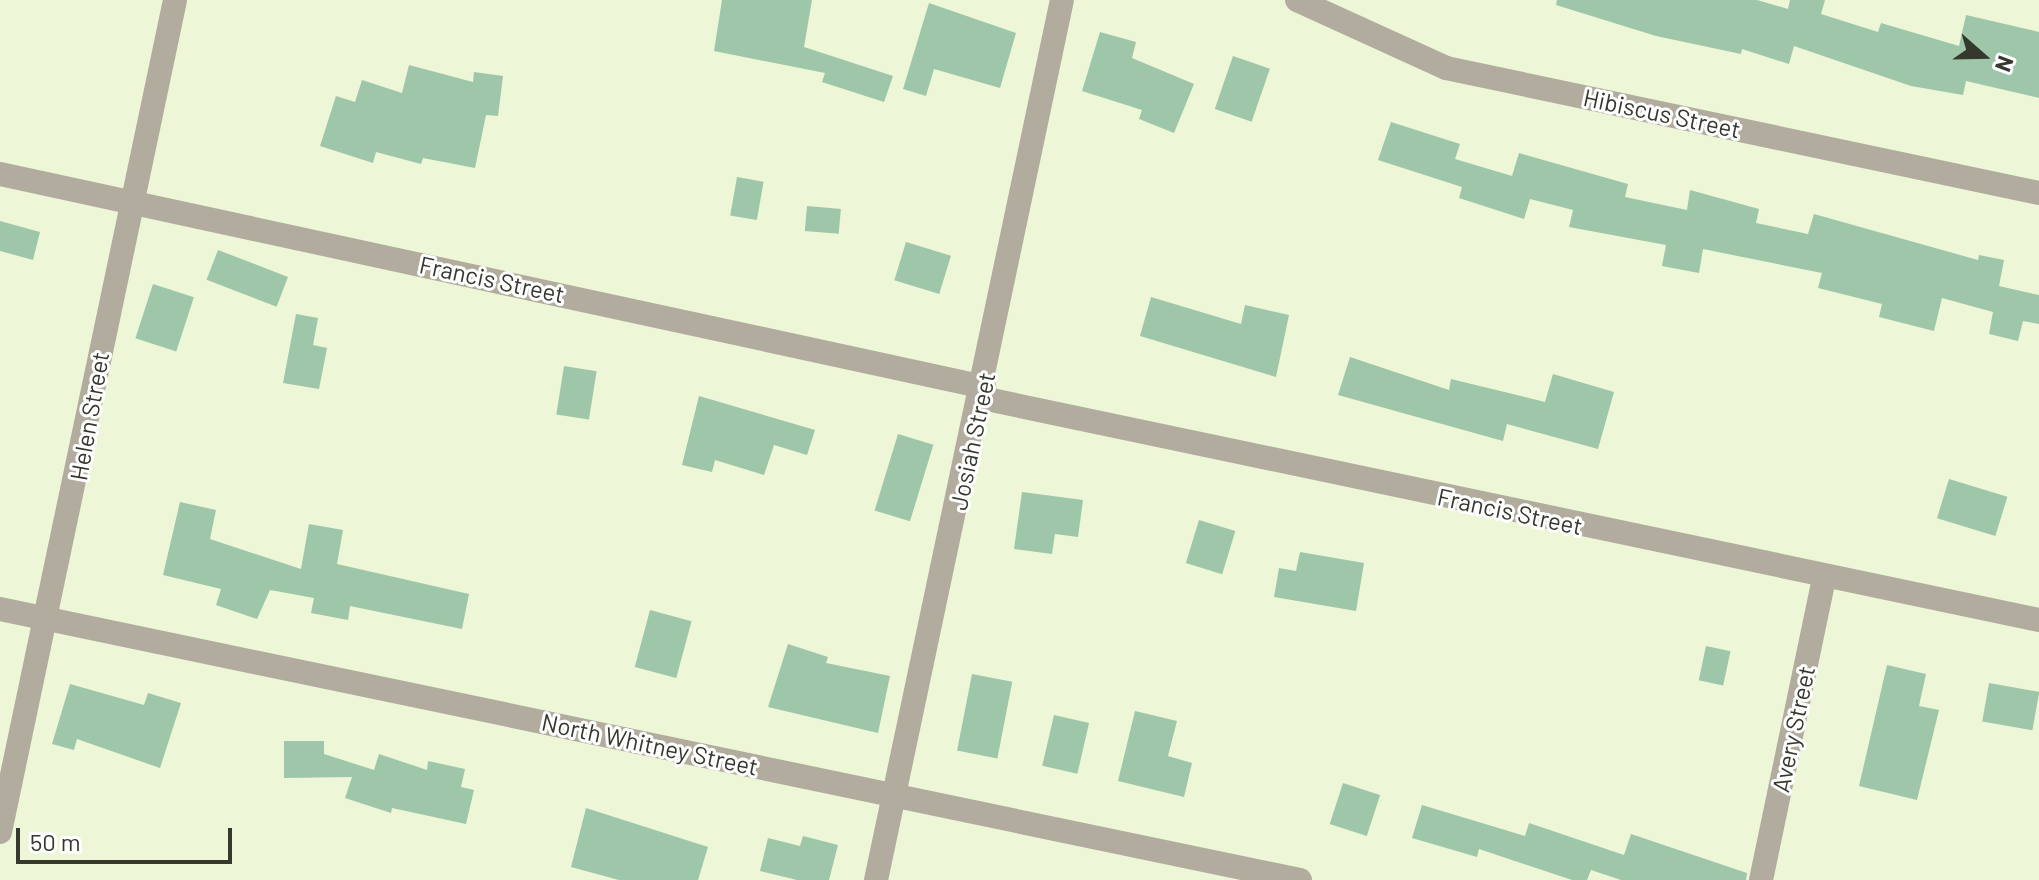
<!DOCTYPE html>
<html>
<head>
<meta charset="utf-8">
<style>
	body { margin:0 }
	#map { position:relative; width:2039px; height:880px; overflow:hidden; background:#edf6d7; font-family:Barlow,sans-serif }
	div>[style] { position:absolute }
	.building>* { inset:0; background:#9ec6a9; transform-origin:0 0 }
	.minor>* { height:24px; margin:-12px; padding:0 12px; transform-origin:12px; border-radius:12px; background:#b2ac9f }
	span { translate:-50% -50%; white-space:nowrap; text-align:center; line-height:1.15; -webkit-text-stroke:6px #fff; paint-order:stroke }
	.street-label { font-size:24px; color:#35382c }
	.north { position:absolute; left:1943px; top:16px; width:80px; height:80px; -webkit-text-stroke:6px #fff; paint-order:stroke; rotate:110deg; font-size:22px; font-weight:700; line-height:32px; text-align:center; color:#35382c }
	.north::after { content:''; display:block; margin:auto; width:28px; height:36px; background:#35382c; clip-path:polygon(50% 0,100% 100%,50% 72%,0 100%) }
	.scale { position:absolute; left:16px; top:828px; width:216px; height:36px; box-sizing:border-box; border:4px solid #35382c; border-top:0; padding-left:10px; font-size:24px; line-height:28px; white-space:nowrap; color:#35382c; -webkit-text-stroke:6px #fff; paint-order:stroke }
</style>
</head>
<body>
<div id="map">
	<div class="building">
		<div style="clip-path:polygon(722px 0,812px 0,804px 47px,893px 76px,884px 102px,822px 82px,825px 73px,714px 51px)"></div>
		<div style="clip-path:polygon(1557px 0,1757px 0,1788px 9px,1790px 0,1825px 0,1821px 14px,1878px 32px,1881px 23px,1959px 46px,1966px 15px,2039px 32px,2039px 98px,1966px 81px,1963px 95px,1911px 86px,1794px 46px,1789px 64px,1742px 49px,1741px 54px,1656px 36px,1556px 5px)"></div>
		<div style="clip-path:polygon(929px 3px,1016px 33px,1000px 88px,934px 69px,926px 96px,903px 89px)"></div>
		<div style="clip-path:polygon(1100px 32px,1136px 42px,1132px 58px,1194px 84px,1174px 133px,1139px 119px,1142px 110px,1082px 91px)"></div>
		<div style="left:1233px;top:56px;width:39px;height:56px;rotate:19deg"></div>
		<div style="clip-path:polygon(409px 65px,473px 82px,474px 72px,503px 76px,498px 116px,486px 115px,475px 168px,423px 158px,421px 164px,376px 152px,373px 163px,320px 146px,336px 96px,355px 102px,362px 80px,402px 93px)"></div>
		<div style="clip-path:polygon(1391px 122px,1460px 144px,1455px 159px,1512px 176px,1519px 153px,1628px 184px,1625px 197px,1687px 210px,1690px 190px,1759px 209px,1756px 223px,1808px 234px,1814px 214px,1978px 260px,1979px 255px,2004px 260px,1999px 286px,2039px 295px,2039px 324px,2023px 321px,2018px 341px,1989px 334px,1993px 312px,1942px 298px,1934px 331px,1879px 317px,1882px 304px,1818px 288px,1822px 273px,1703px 249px,1699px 273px,1662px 266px,1666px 245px,1569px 227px,1573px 210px,1530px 199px,1524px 219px,1459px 198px,1462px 187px,1378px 160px)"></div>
		<div style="left:737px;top:177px;width:27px;height:39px;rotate:10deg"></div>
		<div style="left:807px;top:206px;width:34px;height:25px;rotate:5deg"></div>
		<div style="clip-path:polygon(0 221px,40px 232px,33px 260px,0 251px)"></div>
		<div style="left:906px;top:242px;width:47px;height:40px;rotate:17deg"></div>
		<div style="left:218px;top:250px;width:75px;height:32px;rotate:21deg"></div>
		<div style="left:153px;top:284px;width:43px;height:57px;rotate:18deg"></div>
		<div style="clip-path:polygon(1151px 297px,1241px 324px,1245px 305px,1289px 315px,1276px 377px,1140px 336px)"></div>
		<div style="clip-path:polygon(296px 314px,318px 318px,313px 345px,327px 348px,319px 389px,283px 383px)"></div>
		<div style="clip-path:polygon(1350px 357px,1449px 390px,1451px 379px,1545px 402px,1553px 374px,1614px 392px,1598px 449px,1507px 424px,1503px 441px,1338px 395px)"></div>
		<div style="left:564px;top:366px;width:33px;height:49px;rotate:9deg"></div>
		<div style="clip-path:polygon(699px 396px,815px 430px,807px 455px,774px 445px,764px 475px,715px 460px,712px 472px,682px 465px)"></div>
		<div style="left:898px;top:434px;width:37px;height:80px;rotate:17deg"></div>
		<div style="left:1949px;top:479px;width:61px;height:41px;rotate:17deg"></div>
		<div style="clip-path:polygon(1022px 492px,1083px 500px,1078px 537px,1055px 534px,1052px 554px,1014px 549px)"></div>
		<div style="clip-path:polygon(180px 502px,216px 510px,210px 539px,301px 569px,309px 524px,343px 530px,337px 564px,469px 594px,462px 629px,350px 606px,348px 620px,311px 613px,314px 598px,270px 590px,257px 619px,216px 605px,221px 589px,163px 575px)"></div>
		<div style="left:1199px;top:520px;width:38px;height:45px;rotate:17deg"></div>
		<div style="clip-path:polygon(1300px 552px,1364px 563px,1356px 611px,1274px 597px,1279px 568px,1296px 571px)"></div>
		<div style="left:650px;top:610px;width:43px;height:59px;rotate:15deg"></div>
		<div style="clip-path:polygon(788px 644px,828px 657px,826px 663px,890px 676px,878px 733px,768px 707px)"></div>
		<div style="left:1706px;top:646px;width:25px;height:35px;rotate:12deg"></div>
		<div style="clip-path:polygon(1887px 665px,1926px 674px,1919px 706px,1939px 710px,1917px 800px,1859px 786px)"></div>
		<div style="left:972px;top:674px;width:41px;height:78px;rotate:11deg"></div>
		<div style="left:1989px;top:683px;width:51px;height:39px;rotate:10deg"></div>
		<div style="clip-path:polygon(70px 684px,144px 705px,148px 693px,181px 703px,160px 768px,77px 739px,74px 750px,52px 744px)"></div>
		<div style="clip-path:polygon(1135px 711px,1177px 721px,1168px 756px,1192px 763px,1184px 797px,1118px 781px)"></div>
		<div style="left:1054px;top:715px;width:36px;height:52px;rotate:13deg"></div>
		<div style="clip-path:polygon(284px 741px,324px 741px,324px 754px,374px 770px,379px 754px,427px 770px,428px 761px,465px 769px,461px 787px,474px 790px,466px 824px,392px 808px,391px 813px,345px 798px,352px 777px,284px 778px)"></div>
		<div style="left:1343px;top:783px;width:39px;height:43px;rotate:18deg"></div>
		<div style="clip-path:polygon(1422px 805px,1525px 836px,1529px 823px,1624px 855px,1631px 834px,1747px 873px,1746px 880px,1621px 880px,1591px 870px,1587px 880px,1572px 880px,1479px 849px,1477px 857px,1412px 838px)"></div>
		<div style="clip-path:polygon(586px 808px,708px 847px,698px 880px,619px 880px,571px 867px)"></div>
		<div style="clip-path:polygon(803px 836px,838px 845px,829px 880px,797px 880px,760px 871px,768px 838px,800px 846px)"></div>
	</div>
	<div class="minor">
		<div style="left:1297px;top:0;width:164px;rotate:24.5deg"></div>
		<div style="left:1446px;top:68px;width:606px;rotate:11.9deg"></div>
		<div style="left:0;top:174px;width:1007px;rotate:12.21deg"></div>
		<div style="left:982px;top:398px;width:1080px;rotate:11.86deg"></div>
		<div style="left:0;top:609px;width:1328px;rotate:11.78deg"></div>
		<div style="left:0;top:832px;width:850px;rotate:-78.12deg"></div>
		<div style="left:876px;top:880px;width:899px;rotate:-78.07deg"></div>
		<div style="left:1761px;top:880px;width:309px;rotate:-78.2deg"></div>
	</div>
	<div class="street-label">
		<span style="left:1662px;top:113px;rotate:12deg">Hibiscus Street</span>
		<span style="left:492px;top:279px;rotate:12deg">Francis Street</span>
		<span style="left:89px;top:416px;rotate:-80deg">Helen Street</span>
		<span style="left:972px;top:441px;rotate:-78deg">Josiah Street</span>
		<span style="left:1510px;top:511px;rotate:12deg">Francis Street</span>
		<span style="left:1793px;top:729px;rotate:-78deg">Avery Street</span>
		<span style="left:650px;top:744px;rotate:12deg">North Whitney Street</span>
	</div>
	<div class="north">N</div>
	<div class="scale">50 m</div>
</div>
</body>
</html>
